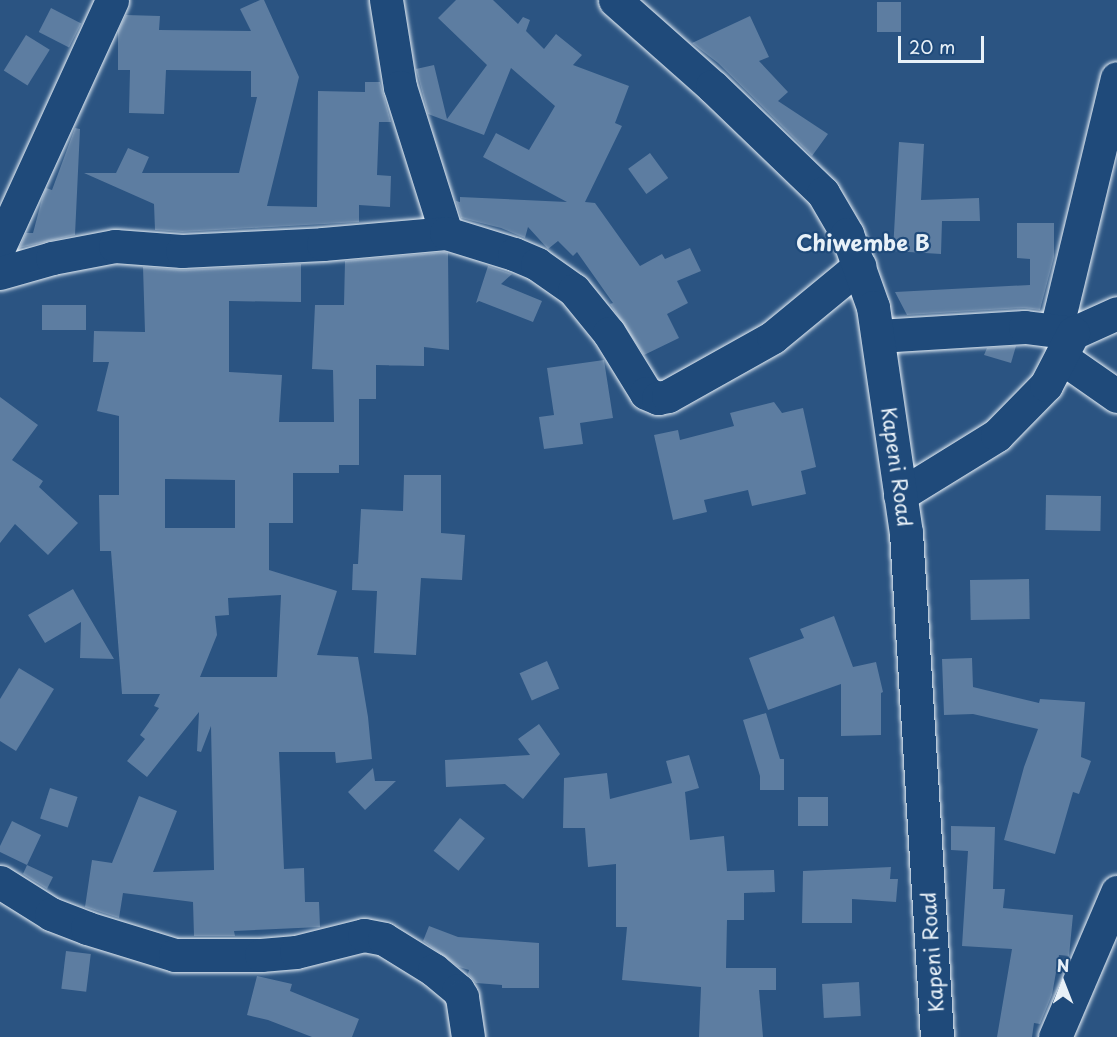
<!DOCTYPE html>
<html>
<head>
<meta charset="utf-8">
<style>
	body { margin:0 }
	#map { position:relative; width:1117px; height:1037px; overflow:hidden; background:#2b5482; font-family:"Playpen Sans",sans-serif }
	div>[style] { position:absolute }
	.building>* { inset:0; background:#5d7da1; transform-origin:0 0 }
	.roads { filter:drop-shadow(0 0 2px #e8f1f8) drop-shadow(0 0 2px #e8f1f8) }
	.minor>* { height:33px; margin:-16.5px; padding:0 16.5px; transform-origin:16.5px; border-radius:16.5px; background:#1f4a7a }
	.major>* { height:33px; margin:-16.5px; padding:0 16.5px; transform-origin:16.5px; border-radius:16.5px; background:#1f4a7a }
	span { translate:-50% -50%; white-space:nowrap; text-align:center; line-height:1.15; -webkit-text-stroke:4.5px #1f4a7a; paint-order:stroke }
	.street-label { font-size:20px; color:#e8f1f8 }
	.quarter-label { font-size:22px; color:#e8f1f8; font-weight:700 }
	.north { position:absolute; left:1033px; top:953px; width:60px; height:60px; -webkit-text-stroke:4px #1f4a7a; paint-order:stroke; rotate:0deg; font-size:16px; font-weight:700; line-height:24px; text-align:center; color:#e8f1f8 }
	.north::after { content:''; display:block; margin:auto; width:21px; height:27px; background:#e8f1f8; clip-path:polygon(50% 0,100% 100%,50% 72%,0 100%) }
	.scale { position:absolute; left:898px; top:36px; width:86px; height:27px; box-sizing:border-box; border:3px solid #e8f1f8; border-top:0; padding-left:8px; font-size:18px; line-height:21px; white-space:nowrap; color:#e8f1f8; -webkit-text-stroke:4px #1f4a7a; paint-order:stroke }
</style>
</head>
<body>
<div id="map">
	<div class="building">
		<div style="clip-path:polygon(260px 0,264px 0,299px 77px,267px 206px,317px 207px,318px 91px,365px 92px,365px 82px,380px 82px,391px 122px,379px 122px,377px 175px,391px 176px,390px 207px,359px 205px,359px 222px,182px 232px,155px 230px,154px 204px,84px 173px,116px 173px,128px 148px,149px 157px,142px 173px,239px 173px,257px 97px,251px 97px,251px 71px,166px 70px,164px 114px,129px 113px,130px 70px,118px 70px,118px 31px,126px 15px,160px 16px,159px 30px,251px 31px,240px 9px)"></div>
		<div style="clip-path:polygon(456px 0,493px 0,518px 24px,523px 17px,530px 20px,526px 31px,544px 49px,556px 34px,582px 55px,573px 65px,629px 86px,615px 123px,622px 126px,585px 202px,595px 203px,640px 266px,662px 254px,665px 259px,690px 248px,701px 271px,677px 281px,688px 303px,667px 314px,679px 338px,644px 355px,610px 304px,613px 303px,577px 252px,573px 256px,558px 241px,548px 249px,528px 227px,525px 238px,501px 228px,461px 218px,456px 201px,460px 202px,460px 197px,567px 202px,483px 157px,496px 133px,529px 150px,555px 106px,511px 68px,484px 135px,428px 114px,416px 69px,434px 65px,447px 119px,487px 65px,438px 18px)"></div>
		<div style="left:877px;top:2px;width:24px;height:30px"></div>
		<div style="left:51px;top:8px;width:34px;height:27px;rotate:27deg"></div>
		<div style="clip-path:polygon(750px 16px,769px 57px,759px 61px,788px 92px,778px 101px,828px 134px,812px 156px,718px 63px,692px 43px)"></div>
		<div style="left:26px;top:35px;width:28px;height:42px;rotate:32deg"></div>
		<div style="clip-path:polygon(75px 128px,80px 129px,75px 235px,19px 248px,26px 233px,33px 233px,42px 199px,46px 188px,52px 190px)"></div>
		<div style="clip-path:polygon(899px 142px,924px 144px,921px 200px,979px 198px,980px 221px,942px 221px,941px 254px,893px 251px)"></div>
		<div style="left:650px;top:153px;width:31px;height:27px;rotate:54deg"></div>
		<div style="clip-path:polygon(1017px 223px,1054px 223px,1054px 257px,1040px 310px,1024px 308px,907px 315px,895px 292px,1030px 285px,1030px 259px,1017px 258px)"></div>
		<div style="clip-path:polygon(evenodd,444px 252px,448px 253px,449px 350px,424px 347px,424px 366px,376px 365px,376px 399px,359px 399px,359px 465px,339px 465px,339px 473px,293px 473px,293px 523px,269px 523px,269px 570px,337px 591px,317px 655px,358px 657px,368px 717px,372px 759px,336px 763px,335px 752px,279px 752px,284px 869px,304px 868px,305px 902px,319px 902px,320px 927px,234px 931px,235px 936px,194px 936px,193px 902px,123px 893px,119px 918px,85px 907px,92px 860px,112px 863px,139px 796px,177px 811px,153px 872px,214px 870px,211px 726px,201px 752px,197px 751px,199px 712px,147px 777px,127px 761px,145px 739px,140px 735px,159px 708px,154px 706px,160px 694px,122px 694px,111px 551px,100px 551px,99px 495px,119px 495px,119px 416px,97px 411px,109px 362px,93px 362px,94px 331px,145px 332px,143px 267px,183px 270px,301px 264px,301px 302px,229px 301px,229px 372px,282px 375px,279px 422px,334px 422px,333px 370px,312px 369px,315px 305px,344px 305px,345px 261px,444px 252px,165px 479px,235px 480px,235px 528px,165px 528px,165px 479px,444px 252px,281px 595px,277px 677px,200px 677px,217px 635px,215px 616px,229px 615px,228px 598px,281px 595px)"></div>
		<div style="clip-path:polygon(488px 266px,512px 274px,501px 284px,542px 301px,533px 322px,479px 301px,476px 303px)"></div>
		<div style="left:42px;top:305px;width:44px;height:25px"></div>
		<div style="clip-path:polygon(1016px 346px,1011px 363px,984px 355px,987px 348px)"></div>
		<div style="clip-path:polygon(604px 360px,613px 418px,580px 423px,583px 444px,544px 449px,539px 417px,554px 415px,547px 368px)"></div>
		<div style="clip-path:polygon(0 397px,38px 425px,12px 460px,43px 481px,39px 487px,78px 523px,48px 555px,15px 524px,0 543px)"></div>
		<div style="clip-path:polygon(774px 402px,782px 413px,803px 408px,816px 467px,801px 471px,806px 494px,752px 506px,748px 490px,704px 500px,707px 512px,673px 520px,654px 435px,678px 430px,680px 440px,734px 426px,730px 413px)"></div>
		<div style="clip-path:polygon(404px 475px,441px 475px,441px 533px,465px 535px,462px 580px,421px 578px,416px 655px,374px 653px,377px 591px,352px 590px,353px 564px,358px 564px,361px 509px,403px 511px)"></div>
		<div style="left:1046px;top:495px;width:55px;height:35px;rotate:1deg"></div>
		<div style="left:1029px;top:579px;width:40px;height:59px;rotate:89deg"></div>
		<div style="clip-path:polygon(73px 589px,81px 603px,114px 659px,80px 658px,81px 622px,45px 643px,28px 615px)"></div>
		<div style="clip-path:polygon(834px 616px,853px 667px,876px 662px,883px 692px,881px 693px,881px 735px,841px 736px,841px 684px,768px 710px,749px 658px,804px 638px,800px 629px)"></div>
		<div style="clip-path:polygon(972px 658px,973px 687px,1039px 703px,1040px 699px,1085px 702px,1081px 757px,1091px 761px,1079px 794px,1073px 792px,1055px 854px,1004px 840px,1024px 767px,1038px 729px,973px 714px,944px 715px,942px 659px)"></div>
		<div style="left:547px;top:661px;width:30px;height:30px;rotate:66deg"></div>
		<div style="clip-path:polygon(19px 668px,54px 689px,16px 751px,0 741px,0 699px)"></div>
		<div style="clip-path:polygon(766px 713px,780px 759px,784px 759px,784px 790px,760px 790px,760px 776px,743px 720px)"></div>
		<div style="clip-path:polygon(539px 724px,560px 754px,523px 799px,505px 784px,446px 787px,445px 760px,530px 755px,518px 739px)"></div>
		<div style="clip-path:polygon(689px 755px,699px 788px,685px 792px,690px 840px,724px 836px,727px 871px,774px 870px,775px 892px,744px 893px,744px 920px,727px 920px,726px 968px,776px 968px,776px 990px,759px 990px,763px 1037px,699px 1037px,701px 987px,622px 980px,627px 927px,616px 927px,616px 864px,588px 867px,585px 828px,563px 828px,564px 778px,607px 773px,610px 799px,672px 783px,666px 761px)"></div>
		<div style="clip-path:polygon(373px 768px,375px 781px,396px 781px,365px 810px,348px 792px)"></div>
		<div style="left:50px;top:788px;width:29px;height:32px;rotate:18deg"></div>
		<div style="left:798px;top:797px;width:30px;height:29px"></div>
		<div style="left:460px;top:818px;width:32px;height:42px;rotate:39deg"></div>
		<div style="clip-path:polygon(12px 821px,41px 835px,27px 865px,0 852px,0 846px)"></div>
		<div style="clip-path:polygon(951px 826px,995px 827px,993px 889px,1005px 889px,1003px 908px,1073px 915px,1069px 956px,1059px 955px,1052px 995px,1040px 1024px,1034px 1023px,1032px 1037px,997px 1037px,1012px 949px,962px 946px,968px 851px,951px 850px)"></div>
		<div style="clip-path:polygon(27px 865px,53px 877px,47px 889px,23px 874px)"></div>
		<div style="clip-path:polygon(891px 867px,890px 879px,898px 879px,896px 902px,852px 899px,852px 923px,802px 923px,803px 871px)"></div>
		<div style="clip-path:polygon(429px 926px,458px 937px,539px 943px,539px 988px,502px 988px,502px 985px,476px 983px,468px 974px,469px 970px,459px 967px,423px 941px)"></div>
		<div style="left:66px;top:951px;width:25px;height:38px;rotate:7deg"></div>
		<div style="clip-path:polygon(257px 976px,292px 984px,290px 991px,359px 1019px,352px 1037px,312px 1037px,268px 1020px,247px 1015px)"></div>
		<div style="left:859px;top:982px;width:34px;height:37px;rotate:87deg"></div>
	</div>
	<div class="roads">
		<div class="minor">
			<div style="left:386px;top:0;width:88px;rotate:80.9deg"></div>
			<div style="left:400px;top:87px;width:153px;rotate:72.5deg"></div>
			<div style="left:0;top:245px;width:269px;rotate:-65.4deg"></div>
			<div style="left:0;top:273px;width:54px;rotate:-16.1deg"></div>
			<div style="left:52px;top:258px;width:64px;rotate:-10.8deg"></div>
			<div style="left:115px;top:246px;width:67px;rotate:4.3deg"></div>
			<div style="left:182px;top:251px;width:141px;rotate:-2.8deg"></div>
			<div style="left:323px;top:244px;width:123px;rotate:-5.1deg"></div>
			<div style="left:446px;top:233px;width:71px;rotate:17.2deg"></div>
			<div style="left:514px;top:254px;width:25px;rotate:23deg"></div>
			<div style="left:537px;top:264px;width:45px;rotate:35.1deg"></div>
			<div style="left:574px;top:290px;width:55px;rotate:50.9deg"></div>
			<div style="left:609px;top:333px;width:70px;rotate:58.3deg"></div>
			<div style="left:646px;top:393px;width:13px;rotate:23deg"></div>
			<div style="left:658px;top:398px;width:10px;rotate:-11deg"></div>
			<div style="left:668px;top:396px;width:120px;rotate:-29.3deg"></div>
			<div style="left:773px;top:337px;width:112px;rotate:-39.5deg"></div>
			<div style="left:1056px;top:330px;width:259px;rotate:-76.4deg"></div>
			<div style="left:878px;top:336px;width:147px;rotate:-3.5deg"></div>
			<div style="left:1025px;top:327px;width:48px;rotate:7.1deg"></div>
			<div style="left:1073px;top:333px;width:48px;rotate:-24.4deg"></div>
			<div style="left:1061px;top:357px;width:68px;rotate:34.9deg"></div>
			<div style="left:900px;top:495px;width:114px;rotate:-31.7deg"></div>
			<div style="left:997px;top:435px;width:70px;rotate:-45.6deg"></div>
			<div style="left:1046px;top:385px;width:59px;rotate:-62.6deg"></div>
			<div style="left:0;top:882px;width:60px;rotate:32.1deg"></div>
			<div style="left:51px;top:914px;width:39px;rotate:21deg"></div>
			<div style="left:87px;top:928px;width:92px;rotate:17.1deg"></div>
			<div style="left:175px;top:955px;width:86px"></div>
			<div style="left:261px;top:955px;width:35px;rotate:-5deg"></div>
			<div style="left:296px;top:952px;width:70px;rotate:-14deg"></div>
			<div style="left:364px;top:935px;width:20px;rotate:11deg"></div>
			<div style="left:384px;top:939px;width:59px;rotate:31.8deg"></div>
			<div style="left:434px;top:970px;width:31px;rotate:40deg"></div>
			<div style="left:458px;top:990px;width:8px;rotate:60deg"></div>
			<div style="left:462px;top:997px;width:40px;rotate:81.5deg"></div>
			<div style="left:1055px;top:1037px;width:158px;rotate:-66.8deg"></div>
		</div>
		<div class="major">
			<div style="left:615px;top:0;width:130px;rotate:41.6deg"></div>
			<div style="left:712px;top:86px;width:154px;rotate:43.9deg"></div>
			<div style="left:823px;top:193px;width:48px;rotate:59.7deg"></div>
			<div style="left:847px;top:234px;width:77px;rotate:70.4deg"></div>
			<div style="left:873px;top:307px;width:228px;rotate:81.7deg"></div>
			<div style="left:906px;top:533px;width:505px;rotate:86.48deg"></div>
		</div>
	</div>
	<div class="street-label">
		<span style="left:897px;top:467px;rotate:82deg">Kapeni Road</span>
		<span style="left:932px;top:952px;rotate:-94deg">Kapeni Road</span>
	</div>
	<div class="quarter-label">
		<span style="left:863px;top:242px">Chiwembe B</span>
	</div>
	<div class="north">N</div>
	<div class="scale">20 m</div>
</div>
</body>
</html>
